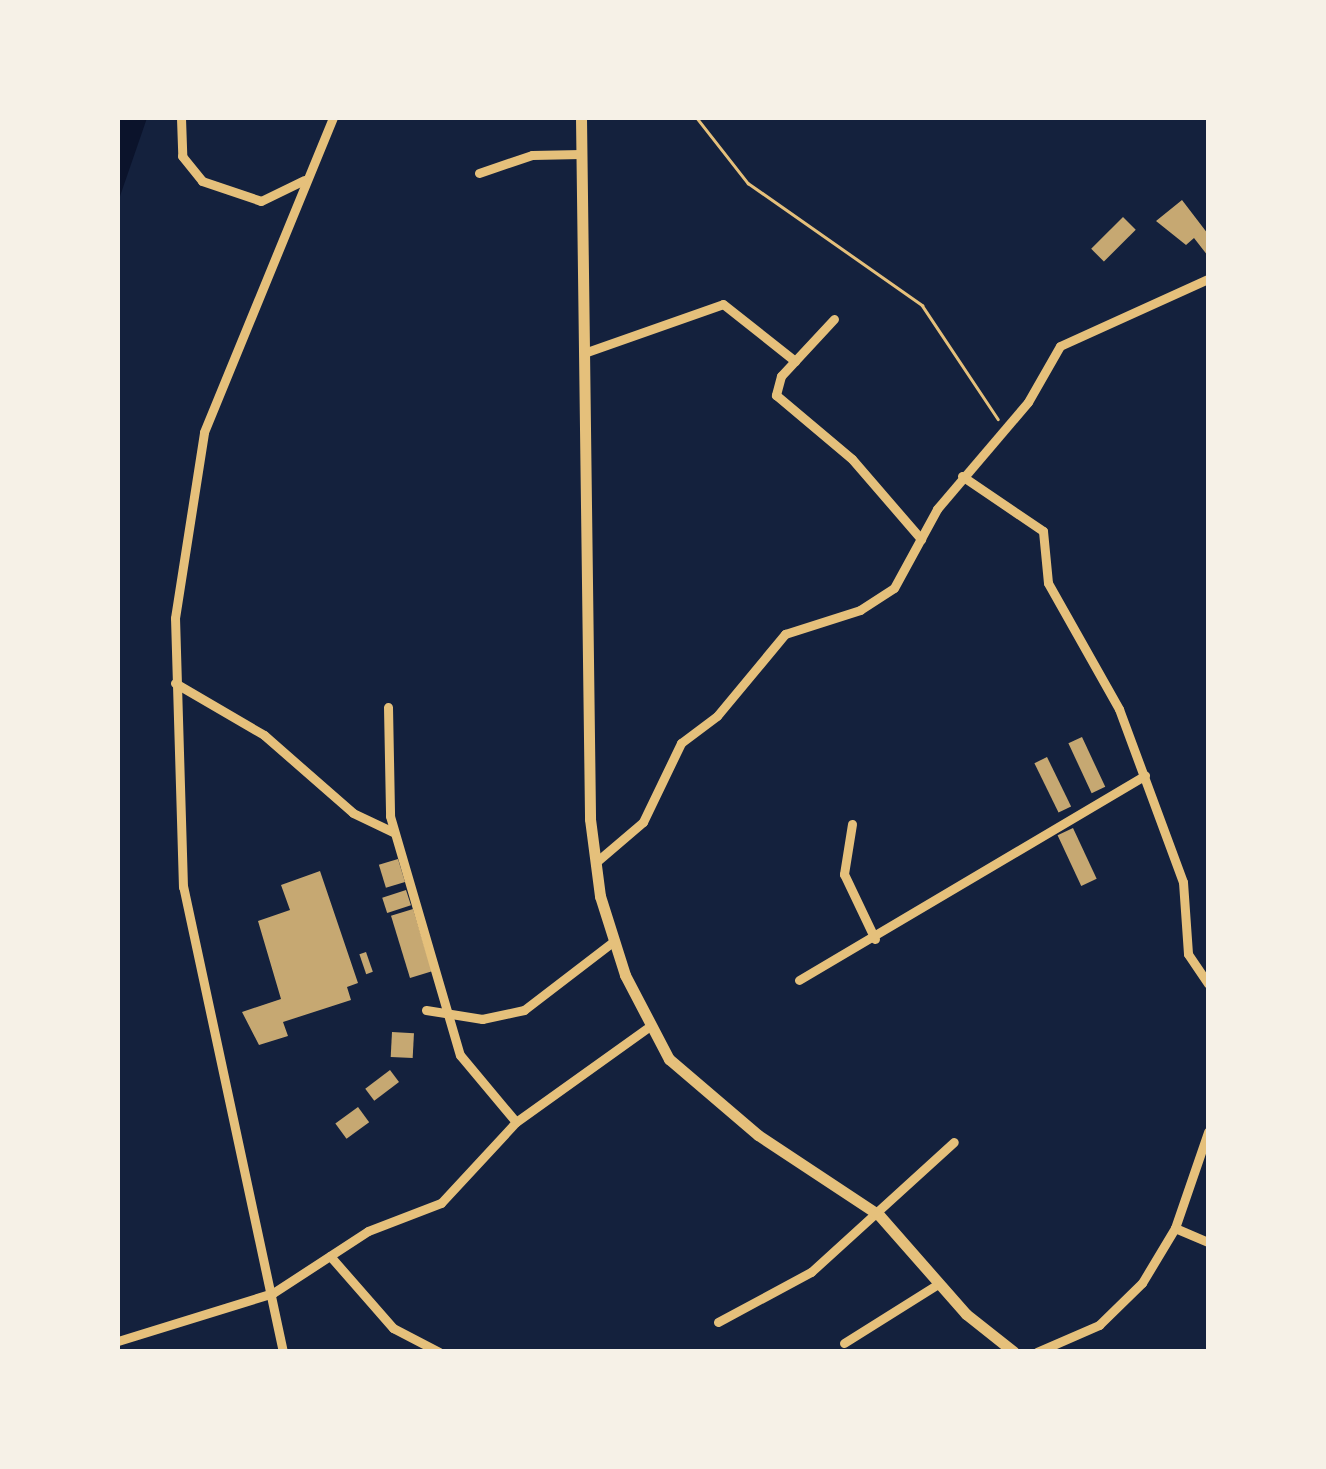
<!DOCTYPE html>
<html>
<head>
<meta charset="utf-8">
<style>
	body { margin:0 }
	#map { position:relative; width:1326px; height:1469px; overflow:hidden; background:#14213d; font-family:"Varela Round",sans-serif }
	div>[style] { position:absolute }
	.water>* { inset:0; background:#0b132b }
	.building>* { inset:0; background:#c6a872; transform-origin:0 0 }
	.path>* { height:2.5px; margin:-1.25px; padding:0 1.25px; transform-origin:1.25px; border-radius:1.25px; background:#e5c07b }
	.minor>* { height:9px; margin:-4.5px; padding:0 4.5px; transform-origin:4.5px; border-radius:4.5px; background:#e5c07b }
	.tertiary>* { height:11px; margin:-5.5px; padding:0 5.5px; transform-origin:5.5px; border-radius:5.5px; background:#e5c07b }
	span { translate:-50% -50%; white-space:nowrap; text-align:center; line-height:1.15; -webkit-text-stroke:10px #f6f1e7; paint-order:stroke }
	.frame { position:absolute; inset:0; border:120px solid #f6f1e7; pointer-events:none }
</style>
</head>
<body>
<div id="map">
	<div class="water">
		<div style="clip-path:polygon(118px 118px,147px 118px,118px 202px)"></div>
	</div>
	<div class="building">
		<div style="clip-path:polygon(1182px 200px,1208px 234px,1208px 256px,1194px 238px,1186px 245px,1156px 221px)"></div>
		<div style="left:1123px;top:217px;width:18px;height:45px;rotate:45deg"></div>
		<div style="left:1082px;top:737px;width:55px;height:15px;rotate:65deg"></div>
		<div style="left:1047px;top:757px;width:55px;height:14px;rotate:64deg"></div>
		<div style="left:1073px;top:828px;width:56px;height:17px;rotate:65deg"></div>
		<div style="left:398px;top:859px;width:24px;height:20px;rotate:73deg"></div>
		<div style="clip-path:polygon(320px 871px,358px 983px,347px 987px,351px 1000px,283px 1022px,288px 1036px,259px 1045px,242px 1012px,281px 999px,258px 921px,290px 910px,281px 885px)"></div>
		<div style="left:406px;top:890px;width:16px;height:25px;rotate:72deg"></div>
		<div style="left:413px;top:909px;width:65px;height:23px;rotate:73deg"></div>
		<div style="left:366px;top:952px;width:21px;height:7px;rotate:71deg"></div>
		<div style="left:392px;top:1032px;width:22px;height:25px;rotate:3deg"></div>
		<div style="left:390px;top:1070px;width:15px;height:31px;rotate:53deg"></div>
		<div style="left:358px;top:1107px;width:19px;height:28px;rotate:54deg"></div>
	</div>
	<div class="path">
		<div style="left:697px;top:118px;width:83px;rotate:51.9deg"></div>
		<div style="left:748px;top:183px;width:213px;rotate:35deg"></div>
		<div style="left:922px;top:305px;width:137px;rotate:56.3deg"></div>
	</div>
	<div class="minor">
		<div style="left:181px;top:118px;width:38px;rotate:88deg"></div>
		<div style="left:182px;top:156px;width:32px;rotate:51deg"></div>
		<div style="left:202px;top:181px;width:62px;rotate:18.7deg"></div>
		<div style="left:261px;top:201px;width:48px;rotate:-26deg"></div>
		<div style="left:479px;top:173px;width:56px;rotate:-18.8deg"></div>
		<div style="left:532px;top:155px;width:49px;rotate:-1.2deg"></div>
		<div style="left:834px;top:319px;width:78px;rotate:132.9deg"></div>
		<div style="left:781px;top:376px;width:20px;rotate:105deg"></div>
		<div style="left:776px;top:395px;width:99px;rotate:40.1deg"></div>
		<div style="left:852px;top:459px;width:106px;rotate:49.2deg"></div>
		<div style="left:584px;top:353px;width:147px;rotate:-19.4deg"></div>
		<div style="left:723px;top:304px;width:92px;rotate:38.4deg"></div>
		<div style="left:962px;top:476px;width:98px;rotate:34.2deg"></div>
		<div style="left:1043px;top:531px;width:52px;rotate:84.5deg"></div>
		<div style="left:1048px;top:583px;width:145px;rotate:60.6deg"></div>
		<div style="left:1119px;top:709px;width:184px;rotate:69.7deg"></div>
		<div style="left:1183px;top:882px;width:72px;rotate:86deg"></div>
		<div style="left:1188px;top:954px;width:36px;rotate:56deg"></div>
		<div style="left:175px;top:683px;width:103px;rotate:30.3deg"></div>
		<div style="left:264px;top:735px;width:118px;rotate:41.2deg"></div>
		<div style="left:353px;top:813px;width:44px;rotate:25.4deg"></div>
		<div style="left:388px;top:707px;width:109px;rotate:88.9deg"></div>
		<div style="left:390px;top:816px;width:249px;rotate:73.7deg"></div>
		<div style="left:460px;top:1055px;width:87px;rotate:50.1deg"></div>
		<div style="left:852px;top:824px;width:51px;rotate:99.1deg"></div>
		<div style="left:844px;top:874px;width:72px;rotate:64.5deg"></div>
		<div style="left:595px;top:863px;width:63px;rotate:-40.5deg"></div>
		<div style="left:643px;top:822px;width:88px;rotate:-64.3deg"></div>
		<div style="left:681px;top:743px;width:45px;rotate:-36.9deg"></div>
		<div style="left:717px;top:716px;width:107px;rotate:-50.3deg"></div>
		<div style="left:785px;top:634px;width:79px;rotate:-17.7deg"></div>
		<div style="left:860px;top:610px;width:40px;rotate:-32.9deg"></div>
		<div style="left:894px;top:588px;width:90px;rotate:-61.4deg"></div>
		<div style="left:937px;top:509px;width:140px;rotate:-49.6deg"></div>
		<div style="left:1028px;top:402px;width:64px;rotate:-60.3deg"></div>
		<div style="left:1060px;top:346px;width:162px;rotate:-24.4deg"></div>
		<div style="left:799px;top:980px;width:402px;rotate:-30.6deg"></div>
		<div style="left:426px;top:1010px;width:57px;rotate:9.1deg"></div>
		<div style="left:482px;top:1019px;width:43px;rotate:-12.1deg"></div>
		<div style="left:524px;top:1010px;width:113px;rotate:-37.5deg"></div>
		<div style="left:1175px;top:1228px;width:36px;rotate:23deg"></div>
		<div style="left:330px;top:1256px;width:96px;rotate:48.8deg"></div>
		<div style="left:393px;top:1328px;width:52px;rotate:27.6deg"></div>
		<div style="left:718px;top:1322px;width:106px;rotate:-28.3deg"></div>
		<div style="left:811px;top:1272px;width:193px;rotate:-42.3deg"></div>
		<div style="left:118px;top:1341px;width:162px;rotate:-17.2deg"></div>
		<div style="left:273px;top:1293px;width:113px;rotate:-33.1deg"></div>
		<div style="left:368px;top:1231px;width:78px;rotate:-21deg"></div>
		<div style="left:441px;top:1203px;width:110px;rotate:-47.2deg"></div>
		<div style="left:516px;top:1122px;width:160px;rotate:-35.6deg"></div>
		<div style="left:844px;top:1343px;width:111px;rotate:-32.1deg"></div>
		<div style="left:283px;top:1352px;width:476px;rotate:-102.1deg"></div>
		<div style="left:183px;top:887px;width:269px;rotate:-91.7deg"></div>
		<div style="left:175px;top:618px;width:188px;rotate:-81.1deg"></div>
		<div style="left:204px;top:432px;width:339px;rotate:-67.7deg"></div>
		<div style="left:1037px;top:1352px;width:68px;rotate:-23.5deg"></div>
		<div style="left:1099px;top:1325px;width:60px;rotate:-44.3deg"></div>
		<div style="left:1142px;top:1283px;width:64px;rotate:-59deg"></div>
		<div style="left:1175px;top:1228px;width:102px;rotate:-71deg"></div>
	</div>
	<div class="tertiary">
		<div style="left:581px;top:118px;width:701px;rotate:89.26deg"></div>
		<div style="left:590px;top:819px;width:78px;rotate:82.6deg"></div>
		<div style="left:600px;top:896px;width:83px;rotate:72.4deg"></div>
		<div style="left:625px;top:975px;width:95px;rotate:62.4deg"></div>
		<div style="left:669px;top:1059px;width:117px;rotate:40.5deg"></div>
		<div style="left:758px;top:1135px;width:145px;rotate:33.5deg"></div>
		<div style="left:879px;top:1215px;width:132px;rotate:48.7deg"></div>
		<div style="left:966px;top:1314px;width:61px;rotate:38.4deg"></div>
	</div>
	<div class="frame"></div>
</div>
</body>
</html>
